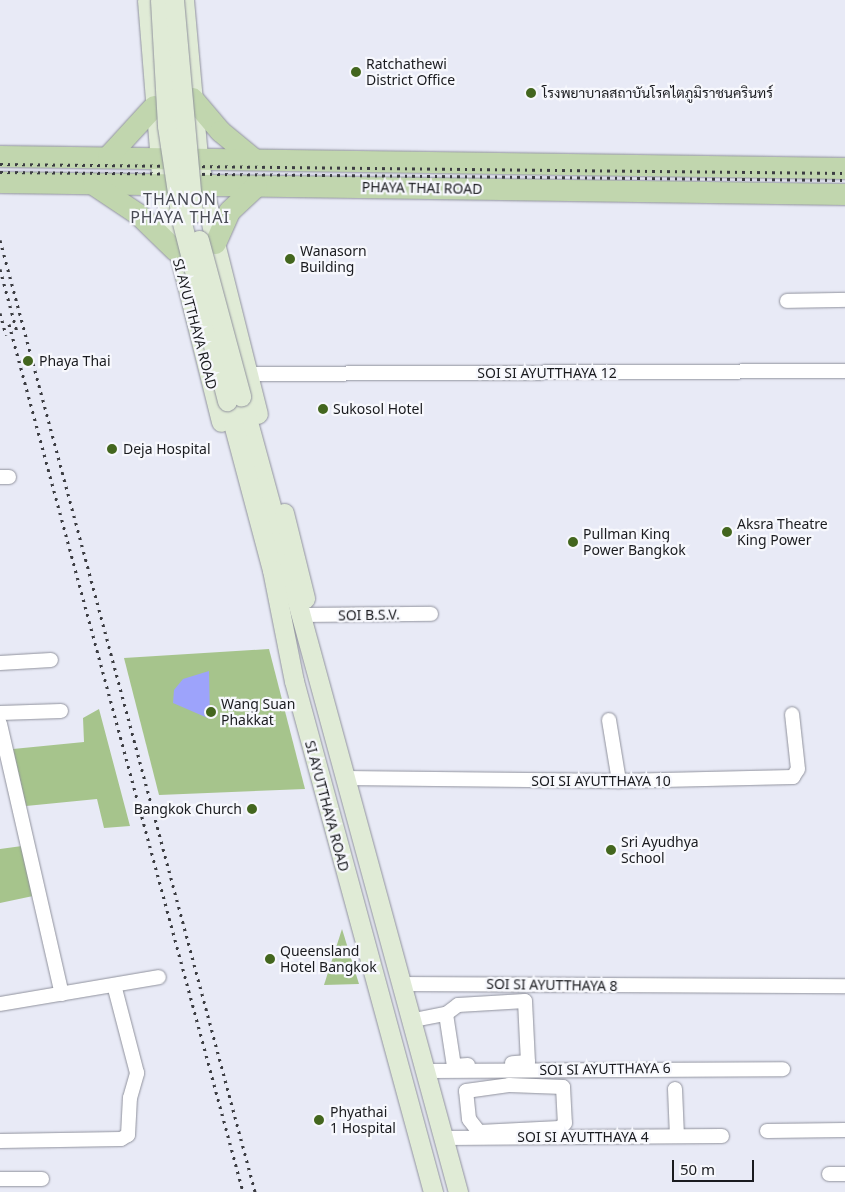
<!DOCTYPE html>
<html>
<head>
<meta charset="utf-8">
<style>
	body { margin:0 }
	#map { position:relative; width:845px; height:1192px; overflow:hidden; background:#e8eaf6; font-family:"Noto Sans",Sarabun,sans-serif }
	div>[style] { position:absolute }
	.green>* { inset:0; background:#a6c48c }
	.water>* { inset:0; background:#9da3fb }
	.roads { filter:drop-shadow(0 0 1px #90929d) drop-shadow(0 0 1px #90929d) }
	.minor>* { height:14px; margin:-7px; padding:0 7px; transform-origin:7px; border-radius:7px; background:#fff }
	.secondary>* { height:19px; margin:-9.5px; padding:0 9.5px; transform-origin:9.5px; border-radius:9.5px; background:#e0ebd6 }
	.primary>* { height:21px; margin:-10.5px; padding:0 10.5px; transform-origin:10.5px; border-radius:10.5px; background:#c1d6ae }
	.rail>* { height:3px; margin-top:-1.5px; transform-origin:0; background:repeating-linear-gradient(90deg,#3c3d42 0 2.5px,transparent 0 7.5px) }
	.bridges { filter:drop-shadow(0 0 1px #90929d) drop-shadow(0 0 1px #90929d) }
	.secondary-bridge>* { height:19px; margin:-9.5px; padding:0 9.5px; transform-origin:9.5px; border-radius:9.5px; background:#e0ebd6 }
	.dots>* { width:14px; height:14px; translate:-50% -50%; box-sizing:border-box; border:2px solid #f7f8fd; border-radius:50% }
	span { translate:-50% -50%; white-space:nowrap; text-align:center; line-height:1.15; -webkit-text-stroke:4.5px #f7f8fd; paint-order:stroke }
	.poi-label { font-size:14px; color:#1a1b1f }
	.left { translate:0 -50%; text-align:left }
	.right { translate:-100% -50%; text-align:right }
	.street-label { font-size:14px; color:#1a1b1f }
	.quarter-label { font-size:16px; color:#474953; letter-spacing:1px }
	.scale { position:absolute; left:672px; top:1160px; width:82px; height:22px; box-sizing:border-box; border:2px solid #1a1b1f; border-top:0; padding-left:6px; font-size:15px; line-height:18px; white-space:nowrap; color:#1a1b1f; -webkit-text-stroke:4px #f7f8fd; paint-order:stroke }
</style>
</head>
<body>
<div id="map">
	<div class="green">
		<div style="clip-path:polygon(269px 649px,305px 789px,159px 795px,124px 658px)"></div>
		<div style="clip-path:polygon(99px 709px,130px 826px,104px 828px,97px 799px,26px 806px,13px 749px,84px 742px,83px 718px)"></div>
		<div style="clip-path:polygon(22px 846px,33px 896px,0 903px,0 849px)"></div>
		<div style="clip-path:polygon(342px 929px,359px 984px,324px 985px)"></div>
	</div>
	<div class="water">
		<div style="clip-path:polygon(209px 671px,210px 719px,173px 703px,174px 690px,183px 679px)"></div>
	</div>
	<div class="roads">
		<div class="minor">
			<div style="left:787px;top:301px;width:58px;rotate:-1deg"></div>
			<div style="left:248px;top:374px;width:597px;rotate:-0.29deg"></div>
			<div style="left:0;top:477px;width:9px"></div>
			<div style="left:307px;top:615px;width:124px;rotate:-0.5deg"></div>
			<div style="left:0;top:663px;width:51px;rotate:-3.4deg"></div>
			<div style="left:0;top:713px;width:61px;rotate:-1.9deg"></div>
			<div style="left:609px;top:720px;width:62px;rotate:80.7deg"></div>
			<div style="left:0;top:724px;width:277px;rotate:77.1deg"></div>
			<div style="left:344px;top:778px;width:275px;rotate:0.6deg"></div>
			<div style="left:619px;top:781px;width:174px;rotate:-1.3deg"></div>
			<div style="left:793px;top:777px;width:9px;rotate:-58deg"></div>
			<div style="left:798px;top:769px;width:55px;rotate:-96.2deg"></div>
			<div style="left:405px;top:984px;width:440px;rotate:0.3deg"></div>
			<div style="left:0;top:1004px;width:161px;rotate:-9.6deg"></div>
			<div style="left:446px;top:1014px;width:53px;rotate:81.3deg"></div>
			<div style="left:454px;top:1066px;width:14px;rotate:-4deg"></div>
			<div style="left:414px;top:1020px;width:33px;rotate:-11deg"></div>
			<div style="left:446px;top:1014px;width:15px;rotate:-37deg"></div>
			<div style="left:458px;top:1005px;width:67px;rotate:-3.4deg"></div>
			<div style="left:525px;top:1001px;width:61px;rotate:87.2deg"></div>
			<div style="left:528px;top:1062px;width:16px;rotate:176deg"></div>
			<div style="left:428px;top:1071px;width:355px;rotate:-0.3deg"></div>
			<div style="left:509px;top:1085px;width:54px;rotate:2.1deg"></div>
			<div style="left:563px;top:1087px;width:36px;rotate:87deg"></div>
			<div style="left:565px;top:1123px;width:7px;rotate:135deg"></div>
			<div style="left:560px;top:1128px;width:81px;rotate:177.2deg"></div>
			<div style="left:479px;top:1132px;width:16px;rotate:-128deg"></div>
			<div style="left:469px;top:1119px;width:28px;rotate:-96deg"></div>
			<div style="left:466px;top:1091px;width:43px;rotate:-7.9deg"></div>
			<div style="left:675px;top:1089px;width:47px;rotate:87.6deg"></div>
			<div style="left:767px;top:1131px;width:78px;rotate:-0.7deg"></div>
			<div style="left:445px;top:1138px;width:277px;rotate:-0.4deg"></div>
			<div style="left:0;top:1141px;width:121px;rotate:-0.9deg"></div>
			<div style="left:121px;top:1139px;width:8px;rotate:-30deg"></div>
			<div style="left:128px;top:1135px;width:37px;rotate:-87deg"></div>
			<div style="left:130px;top:1098px;width:26px;rotate:-74deg"></div>
			<div style="left:137px;top:1073px;width:91px;rotate:-104.6deg"></div>
			<div style="left:829px;top:1174px;width:16px"></div>
			<div style="left:0;top:1179px;width:42px"></div>
		</div>
		<div class="secondary">
			<div style="left:147px;top:0;width:186px;rotate:85.4deg"></div>
			<div style="left:162px;top:185px;width:244px;rotate:76deg"></div>
			<div style="left:184px;top:0;width:158px;rotate:84.9deg"></div>
			<div style="left:198px;top:157px;width:88px;rotate:78.8deg"></div>
			<div style="left:215px;top:243px;width:176px;rotate:75.9deg"></div>
			<div style="left:241px;top:396px;width:825px;rotate:74.75deg"></div>
			<div style="left:227px;top:401px;width:175px;rotate:75.1deg"></div>
			<div style="left:272px;top:570px;width:113px;rotate:78.8deg"></div>
			<div style="left:294px;top:681px;width:530px;rotate:74.78deg"></div>
			<div style="left:284px;top:513px;width:88px;rotate:76.1deg"></div>
		</div>
		<div class="primary">
			<div style="left:192px;top:98px;width:43px;rotate:49.7deg"></div>
			<div style="left:220px;top:131px;width:44px;rotate:39.5deg"></div>
			<div style="left:0;top:156px;width:845px;rotate:0.81deg"></div>
			<div style="left:108px;top:156px;width:68px;rotate:-47.4deg"></div>
			<div style="left:0;top:182px;width:845px;rotate:0.81deg"></div>
			<div style="left:93px;top:184px;width:54px;rotate:33.7deg"></div>
			<div style="left:138px;top:214px;width:52px;rotate:44.2deg"></div>
			<div style="left:215px;top:243px;width:35px;rotate:-66deg"></div>
			<div style="left:229px;top:211px;width:37px;rotate:-43deg"></div>
		</div>
	</div>
	<div class="rail">
		<div style="left:0;top:164px;width:845px;rotate:0.61deg"></div>
		<div style="left:0;top:172px;width:845px;rotate:0.54deg"></div>
		<div style="left:0;top:240px;width:986px;rotate:75deg"></div>
		<div style="left:0;top:269px;width:65px;rotate:74.9deg"></div>
		<div style="left:0;top:313px;width:23px;rotate:75deg"></div>
		<div style="left:9px;top:324px;width:899px;rotate:74.91deg"></div>
	</div>
	<div class="bridges">
		<div class="secondary-bridge">
			<div style="left:160px;top:0;width:126px;rotate:86.8deg"></div>
			<div style="left:167px;top:126px;width:94px;rotate:81.4deg"></div>
			<div style="left:181px;top:219px;width:188px;rotate:75.8deg"></div>
			<div style="left:174px;top:0;width:214px;rotate:84.9deg"></div>
			<div style="left:199px;top:240px;width:162px;rotate:74.9deg"></div>
		</div>
	</div>
	<div class="dots">
		<div style="left:356px;top:72px;background:#43661e"></div>
		<div style="left:531px;top:93px;background:#43661e"></div>
		<div style="left:290px;top:259px;background:#43661e"></div>
		<div style="left:28px;top:361px;background:#43661e"></div>
		<div style="left:323px;top:409px;background:#43661e"></div>
		<div style="left:112px;top:449px;background:#43661e"></div>
		<div style="left:727px;top:532px;background:#43661e"></div>
		<div style="left:573px;top:542px;background:#43661e"></div>
		<div style="left:211px;top:712px;background:#43661e"></div>
		<div style="left:252px;top:809px;background:#43661e"></div>
		<div style="left:611px;top:850px;background:#43661e"></div>
		<div style="left:270px;top:959px;background:#43661e"></div>
		<div style="left:319px;top:1120px;background:#43661e"></div>
	</div>
	<div class="poi-label">
		<span class="left" style="left:366px;top:72px">Ratchathewi<br>District Office</span>
		<span class="left" style="left:542px;top:93px">โรงพยาบาลสถาบันโรคไตภูมิราชนครินทร์</span>
		<span class="left" style="left:300px;top:259px">Wanasorn<br>Building</span>
		<span class="left" style="left:39px;top:361px">Phaya Thai</span>
		<span class="left" style="left:333px;top:409px">Sukosol Hotel</span>
		<span class="left" style="left:123px;top:449px">Deja Hospital</span>
		<span class="left" style="left:737px;top:532px">Aksra Theatre<br>King Power</span>
		<span class="left" style="left:583px;top:542px">Pullman King<br>Power Bangkok</span>
		<span class="left" style="left:221px;top:712px">Wang Suan<br>Phakkat</span>
		<span class="right" style="left:242px;top:809px">Bangkok Church</span>
		<span class="left" style="left:621px;top:850px">Sri Ayudhya<br>School</span>
		<span class="left" style="left:280px;top:959px">Queensland<br>Hotel Bangkok</span>
		<span class="left" style="left:330px;top:1120px">Phyathai<br>1 Hospital</span>
	</div>
	<div class="street-label">
		<span style="left:422px;top:188px;rotate:1deg">PHAYA THAI ROAD</span>
		<span style="left:195px;top:324px;rotate:75deg">SI AYUTTHAYA ROAD</span>
		<span style="left:547px;top:373px">SOI SI AYUTTHAYA 12</span>
		<span style="left:369px;top:615px;rotate:-1deg">SOI B.S.V.</span>
		<span style="left:601px;top:781px">SOI SI AYUTTHAYA 10</span>
		<span style="left:327px;top:806px;rotate:75deg">SI AYUTTHAYA ROAD</span>
		<span style="left:552px;top:985px;rotate:1deg">SOI SI AYUTTHAYA 8</span>
		<span style="left:605px;top:1069px;rotate:-1deg">SOI SI AYUTTHAYA 6</span>
		<span style="left:583px;top:1137px">SOI SI AYUTTHAYA 4</span>
	</div>
	<div class="quarter-label">
		<span style="left:180px;top:208px">THANON<br>PHAYA THAI</span>
	</div>
	<div class="scale">50 m</div>
</div>
</body>
</html>
